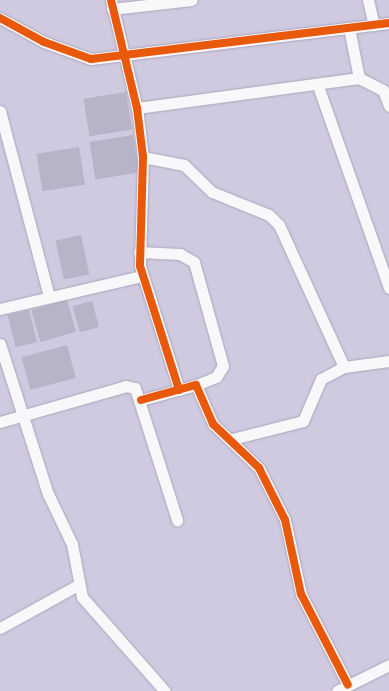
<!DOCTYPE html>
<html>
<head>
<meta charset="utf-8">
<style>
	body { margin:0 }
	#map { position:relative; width:389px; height:691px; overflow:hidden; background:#d0cae1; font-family:"Fira Sans Condensed",sans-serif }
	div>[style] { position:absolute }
	.building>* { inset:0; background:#b6b4c6; transform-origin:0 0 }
	.roads { filter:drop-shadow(0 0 1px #aba6b8) drop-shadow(0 0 1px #aba6b8) }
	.street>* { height:11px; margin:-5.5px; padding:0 5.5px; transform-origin:5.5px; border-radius:5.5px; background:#f8f7fa }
	.cycleway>* { height:8px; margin:-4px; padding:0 4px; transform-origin:4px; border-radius:4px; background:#e8590c }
	span { translate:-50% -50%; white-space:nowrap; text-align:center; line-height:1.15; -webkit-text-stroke:5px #d9cdf8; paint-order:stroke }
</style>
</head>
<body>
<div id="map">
	<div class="building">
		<div style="left:126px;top:92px;width:38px;height:43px;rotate:81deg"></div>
		<div style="left:133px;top:135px;width:38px;height:44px;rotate:81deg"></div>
		<div style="left:79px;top:147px;width:38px;height:43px;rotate:81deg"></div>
		<div style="left:81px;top:235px;width:40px;height:26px;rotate:78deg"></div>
		<div style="left:67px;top:300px;width:33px;height:37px;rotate:74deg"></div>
		<div style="left:92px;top:301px;width:27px;height:20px;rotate:75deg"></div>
		<div style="left:29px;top:310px;width:33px;height:22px;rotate:76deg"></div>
		<div style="left:67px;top:345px;width:34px;height:47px;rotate:75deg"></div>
	</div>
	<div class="roads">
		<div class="street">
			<div style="left:111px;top:0;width:111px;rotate:76.5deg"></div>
			<div style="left:137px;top:108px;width:49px;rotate:83deg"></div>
			<div style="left:143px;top:157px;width:109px;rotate:91.6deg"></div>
			<div style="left:140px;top:266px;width:130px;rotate:72.5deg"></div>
			<div style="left:368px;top:0;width:26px;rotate:77deg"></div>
			<div style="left:112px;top:9px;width:80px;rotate:-6.5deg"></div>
			<div style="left:0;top:18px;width:50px;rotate:28.6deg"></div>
			<div style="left:44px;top:42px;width:50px;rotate:19.9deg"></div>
			<div style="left:91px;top:59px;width:300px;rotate:-6.9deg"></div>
			<div style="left:359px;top:78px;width:27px;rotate:27deg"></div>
			<div style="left:383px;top:90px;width:17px;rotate:69deg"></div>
			<div style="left:318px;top:86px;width:214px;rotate:70.6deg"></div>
			<div style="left:137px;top:108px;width:224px;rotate:-7.7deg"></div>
			<div style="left:359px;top:78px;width:51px;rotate:-101.3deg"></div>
			<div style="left:0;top:111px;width:192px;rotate:75.2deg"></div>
			<div style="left:143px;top:157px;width:42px;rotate:11deg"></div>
			<div style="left:184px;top:165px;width:39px;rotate:44deg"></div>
			<div style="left:212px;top:192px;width:61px;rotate:22deg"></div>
			<div style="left:269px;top:215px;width:14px;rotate:45deg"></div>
			<div style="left:279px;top:225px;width:156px;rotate:65.4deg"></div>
			<div style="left:139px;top:252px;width:41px;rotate:2.8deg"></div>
			<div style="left:180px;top:254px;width:16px;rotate:30deg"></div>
			<div style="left:194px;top:262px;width:108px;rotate:74.4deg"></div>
			<div style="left:223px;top:366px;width:13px;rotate:122deg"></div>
			<div style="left:216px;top:377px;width:22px;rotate:158deg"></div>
			<div style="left:0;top:309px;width:146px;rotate:-13.1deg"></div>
			<div style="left:0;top:344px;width:157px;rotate:72.3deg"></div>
			<div style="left:48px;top:494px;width:55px;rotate:64.4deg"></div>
			<div style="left:72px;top:544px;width:54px;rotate:79.3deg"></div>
			<div style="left:82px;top:597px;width:125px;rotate:48.6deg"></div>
			<div style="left:141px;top:400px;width:57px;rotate:-15.3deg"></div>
			<div style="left:196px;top:385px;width:43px;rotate:66.4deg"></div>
			<div style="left:213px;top:424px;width:64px;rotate:43.7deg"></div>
			<div style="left:259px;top:468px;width:58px;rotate:63.4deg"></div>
			<div style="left:285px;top:520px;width:76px;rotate:77.8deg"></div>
			<div style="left:301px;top:594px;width:102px;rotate:62.7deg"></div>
			<div style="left:0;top:422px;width:131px;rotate:-15.9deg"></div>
			<div style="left:126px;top:386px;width:9px;rotate:13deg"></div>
			<div style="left:135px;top:388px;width:139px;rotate:72.3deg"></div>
			<div style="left:232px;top:439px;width:73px;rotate:-14.2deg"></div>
			<div style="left:303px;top:421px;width:46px;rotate:-66.8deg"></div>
			<div style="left:321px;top:379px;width:26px;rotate:-28deg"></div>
			<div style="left:344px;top:367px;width:45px;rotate:-7.6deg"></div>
			<div style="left:0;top:628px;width:89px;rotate:-28.9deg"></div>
			<div style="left:337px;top:691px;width:58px;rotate:-26.6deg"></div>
		</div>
	</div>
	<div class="cycleway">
		<div style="left:111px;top:0;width:111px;rotate:76.5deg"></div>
		<div style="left:137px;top:108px;width:49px;rotate:83deg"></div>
		<div style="left:143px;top:157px;width:109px;rotate:91.6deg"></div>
		<div style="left:140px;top:266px;width:130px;rotate:72.5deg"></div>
		<div style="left:0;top:18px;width:50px;rotate:28.6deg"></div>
		<div style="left:44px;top:42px;width:50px;rotate:19.9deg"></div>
		<div style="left:91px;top:59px;width:300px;rotate:-6.9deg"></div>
		<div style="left:141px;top:400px;width:57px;rotate:-15.3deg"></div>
		<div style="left:196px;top:385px;width:43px;rotate:66.4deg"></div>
		<div style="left:213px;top:424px;width:64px;rotate:43.7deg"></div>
		<div style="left:259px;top:468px;width:58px;rotate:63.4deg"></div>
		<div style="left:285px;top:520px;width:76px;rotate:77.8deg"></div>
		<div style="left:301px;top:594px;width:102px;rotate:62.7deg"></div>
	</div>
</div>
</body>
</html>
